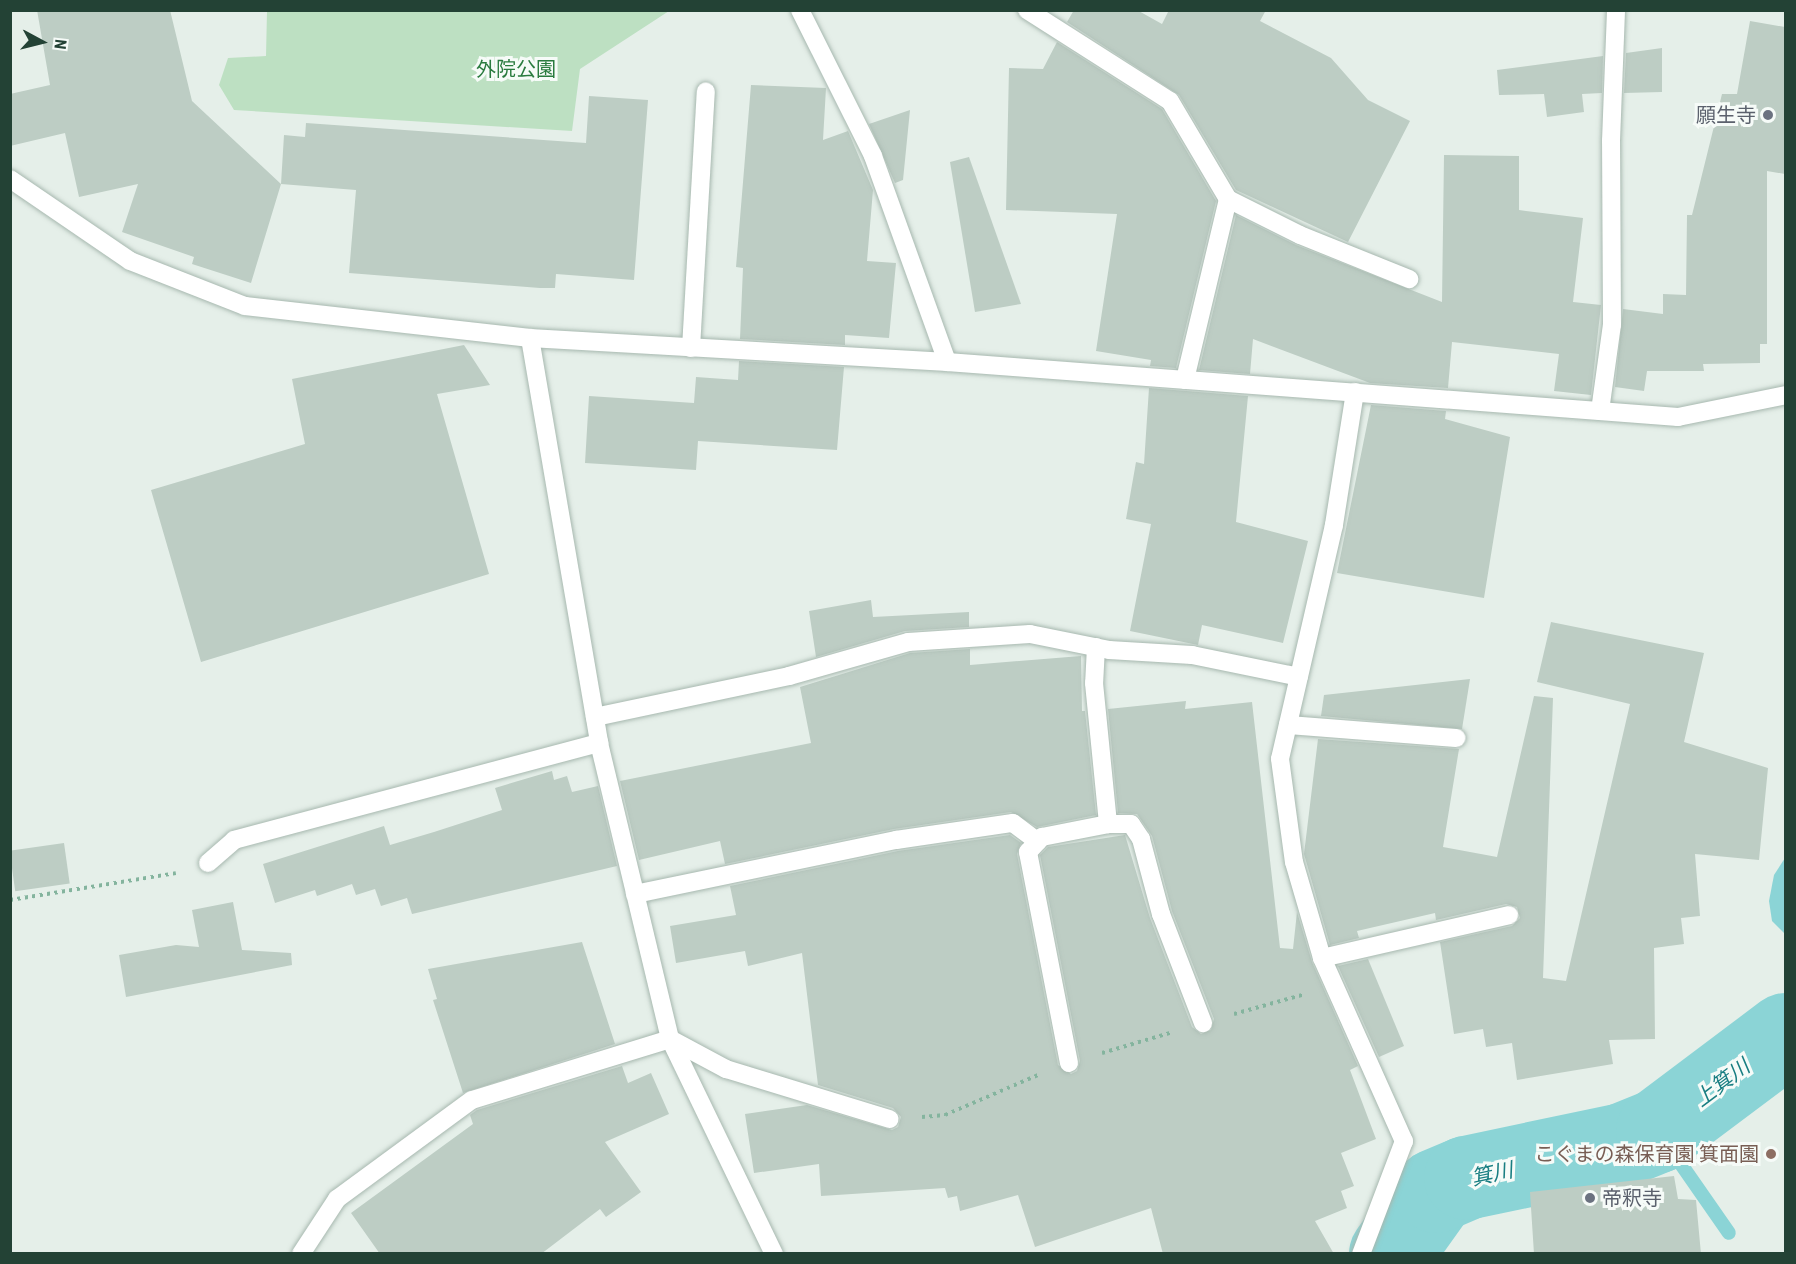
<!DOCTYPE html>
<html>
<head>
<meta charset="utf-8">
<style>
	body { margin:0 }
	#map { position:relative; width:1796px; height:1264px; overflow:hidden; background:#e5efe9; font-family:"Roboto Condensed","Noto Sans JP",sans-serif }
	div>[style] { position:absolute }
	.green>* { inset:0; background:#bde0c2 }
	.water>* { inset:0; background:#8bd4d6 }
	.stream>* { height:14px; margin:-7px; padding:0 7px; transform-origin:7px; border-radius:7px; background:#8bd4d6 }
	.river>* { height:84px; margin:-42px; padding:0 42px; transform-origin:42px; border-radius:42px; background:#8bd4d6 }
	.building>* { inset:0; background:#bdcdc4; transform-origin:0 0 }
	.path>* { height:4px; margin-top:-2px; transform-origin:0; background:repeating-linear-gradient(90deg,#84b49e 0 3px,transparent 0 7.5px) }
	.roads { filter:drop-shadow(0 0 2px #a7b8af) drop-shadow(0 0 2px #a7b8af) }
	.service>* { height:18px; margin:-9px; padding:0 9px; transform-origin:9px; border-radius:9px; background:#fff }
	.minor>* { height:18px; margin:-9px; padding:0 9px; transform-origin:9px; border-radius:9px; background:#fff }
	.dots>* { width:16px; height:16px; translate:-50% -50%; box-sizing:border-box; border:3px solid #f6fbf8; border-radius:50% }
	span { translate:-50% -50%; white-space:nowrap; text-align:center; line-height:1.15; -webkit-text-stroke:6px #f6fbf8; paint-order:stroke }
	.park-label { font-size:20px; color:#2a7b3f }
	.worship-label { font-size:20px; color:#5b616d }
	.right { translate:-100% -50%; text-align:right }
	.left { translate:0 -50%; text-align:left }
	.education-label { font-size:20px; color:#785e54 }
	.water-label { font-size:21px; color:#197e82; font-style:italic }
	.frame { position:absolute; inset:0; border:12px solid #234235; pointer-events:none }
	.north { position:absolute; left:12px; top:12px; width:60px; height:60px; -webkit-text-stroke:4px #f6fbf8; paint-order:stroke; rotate:97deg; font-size:16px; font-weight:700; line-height:24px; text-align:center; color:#234235 }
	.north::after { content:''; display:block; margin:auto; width:21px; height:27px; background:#234235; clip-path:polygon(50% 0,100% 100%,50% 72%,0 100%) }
</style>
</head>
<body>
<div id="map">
	<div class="green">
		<div style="clip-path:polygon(267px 11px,267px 10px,669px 11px,580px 69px,572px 131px,234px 110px,219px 85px,228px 58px,266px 56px)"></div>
	</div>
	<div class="water">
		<div style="clip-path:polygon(1785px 858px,1785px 934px,1772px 921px,1769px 901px,1774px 875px)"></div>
	</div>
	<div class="stream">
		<div style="left:1658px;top:1131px;width:124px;rotate:55.2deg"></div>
	</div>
	<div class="river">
		<div style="left:1391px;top:1254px;width:77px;rotate:-54.5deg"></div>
		<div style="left:1436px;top:1191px;width:33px;rotate:-23deg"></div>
		<div style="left:1466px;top:1178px;width:160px;rotate:-11.9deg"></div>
		<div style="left:1623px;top:1145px;width:38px;rotate:-22deg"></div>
		<div style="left:1658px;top:1131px;width:160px;rotate:-36.9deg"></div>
	</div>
	<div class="building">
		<div style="clip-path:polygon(37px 10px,170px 10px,192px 101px,281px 184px,284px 135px,305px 137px,306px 123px,586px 143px,589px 96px,648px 100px,634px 280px,556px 274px,555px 288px,540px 288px,349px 273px,356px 190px,281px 184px,251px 283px,192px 264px,194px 257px,122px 232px,138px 184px,79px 197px,65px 133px,10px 146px,10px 94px,50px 85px)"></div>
		<div style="clip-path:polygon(1074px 10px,1137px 10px,1162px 24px,1169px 10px,1266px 10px,1260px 21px,1331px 58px,1368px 100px,1410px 121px,1348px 242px,1236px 190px,1179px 95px,1067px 22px)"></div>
		<div style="clip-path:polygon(1750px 21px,1785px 27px,1785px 174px,1767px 171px,1767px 344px,1760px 344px,1760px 363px,1703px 364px,1704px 371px,1647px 371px,1644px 391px,1615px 387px,1623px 309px,1663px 314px,1663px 294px,1686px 295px,1687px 215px,1692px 215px,1722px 94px,1737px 94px)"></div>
		<div style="clip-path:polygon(1057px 42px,1162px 109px,1216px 201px,1176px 368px,1150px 366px,1151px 360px,1096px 351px,1117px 214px,1006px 210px,1009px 68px,1043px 69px)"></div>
		<div style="clip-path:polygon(1662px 48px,1662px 92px,1624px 93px,1626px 53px)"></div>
		<div style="clip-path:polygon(1603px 56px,1602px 93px,1582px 94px,1584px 112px,1547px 117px,1544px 94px,1499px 95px,1497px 70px)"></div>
		<div style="clip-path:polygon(751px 85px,826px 88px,823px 140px,848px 131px,873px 190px,867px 261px,896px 263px,889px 338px,845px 335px,845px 345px,740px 339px,743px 268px,736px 267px)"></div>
		<div style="clip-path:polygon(910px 110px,903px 180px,895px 183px,869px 124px)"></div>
		<div style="clip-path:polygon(1444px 155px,1519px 156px,1519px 210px,1583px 218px,1573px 302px,1601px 305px,1591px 395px,1554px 391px,1559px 354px,1452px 342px,1448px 388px,1370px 383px,1253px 339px,1250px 374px,1199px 370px,1236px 215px,1296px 245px,1442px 302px)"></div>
		<div style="clip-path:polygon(969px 157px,1021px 304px,975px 312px,950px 162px)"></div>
		<div style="clip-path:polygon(464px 345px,490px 385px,437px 394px,489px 574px,201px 662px,151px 490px,305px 444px,292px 379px)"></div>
		<div style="clip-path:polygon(739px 361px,844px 367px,837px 450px,698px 441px,696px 470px,585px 463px,589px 396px,694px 403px,696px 377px,738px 380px)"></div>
		<div style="clip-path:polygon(1149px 388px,1248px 396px,1236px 522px,1308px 541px,1283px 643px,1202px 625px,1198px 645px,1130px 631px,1151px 524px,1126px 519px,1136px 462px,1144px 464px)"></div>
		<div style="clip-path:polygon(1371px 405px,1446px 411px,1445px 419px,1510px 437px,1484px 598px,1337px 573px)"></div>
		<div style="clip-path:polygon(871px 600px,873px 617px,969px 612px,969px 627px,905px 631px,816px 657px,809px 611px)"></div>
		<div style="clip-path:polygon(1551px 622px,1704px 653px,1684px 742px,1768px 768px,1759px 860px,1695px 854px,1700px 916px,1681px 918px,1684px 944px,1654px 948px,1655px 1039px,1609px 1040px,1613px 1064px,1517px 1080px,1512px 1043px,1486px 1047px,1483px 1029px,1454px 1034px,1440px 942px,1512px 926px,1520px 918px,1517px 907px,1506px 904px,1436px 920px,1435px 913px,1357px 931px,1359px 938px,1330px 945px,1304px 854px,1318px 739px,1459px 749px,1443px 847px,1497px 857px,1534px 696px,1553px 698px,1543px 978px,1566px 981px,1630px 704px,1537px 682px)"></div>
		<div style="clip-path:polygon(970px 649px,970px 665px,1081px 656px,1082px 711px,1085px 711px,1096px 815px,1037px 827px,1011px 812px,894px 829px,725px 864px,720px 841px,639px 860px,620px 781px,811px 743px,800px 687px,910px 653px)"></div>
		<div style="clip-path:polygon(1470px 679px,1462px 729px,1321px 716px,1324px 695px)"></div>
		<div style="clip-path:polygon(1186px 701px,1185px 709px,1252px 702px,1280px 948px,1293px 949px,1297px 912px,1312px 962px,1358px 1066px,1350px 1070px,1376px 1139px,1341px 1153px,1354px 1186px,1341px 1191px,1347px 1208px,1315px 1221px,1334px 1254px,1163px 1254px,1151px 1208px,1035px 1247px,1018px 1195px,960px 1211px,957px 1196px,948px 1198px,945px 1188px,821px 1196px,819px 1164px,754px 1173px,745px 1114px,807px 1105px,892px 1130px,898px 1127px,901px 1117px,893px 1108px,818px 1085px,802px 953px,748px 966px,745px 951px,676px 963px,670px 926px,736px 915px,730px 886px,898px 851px,1010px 835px,1021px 843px,1017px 854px,1058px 1065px,1071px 1074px,1077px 1071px,1080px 1061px,1040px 855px,1048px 847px,1125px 835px,1150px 918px,1192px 1027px,1201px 1034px,1211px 1030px,1214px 1019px,1172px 911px,1152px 836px,1137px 814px,1118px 813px,1108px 709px)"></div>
		<div style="clip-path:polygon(552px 771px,554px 780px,567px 776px,572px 792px,598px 786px,617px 866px,412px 914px,407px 898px,381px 906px,375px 889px,356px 895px,352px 884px,317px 896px,315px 890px,275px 903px,263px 864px,384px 826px,390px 845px,434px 832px,502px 810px,495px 788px)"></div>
		<div style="left:64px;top:843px;width:41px;height:55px;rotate:82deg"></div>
		<div style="clip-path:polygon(233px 902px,242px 950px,291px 953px,292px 965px,126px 997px,119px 955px,176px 945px,199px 947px,192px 910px)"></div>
		<div style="clip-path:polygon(582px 942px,615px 1044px,463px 1093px,433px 1000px,437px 999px,428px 969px)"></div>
		<div style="clip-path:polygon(1368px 959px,1404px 1046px,1379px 1057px,1338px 966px)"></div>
		<div style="clip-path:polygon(622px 1066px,628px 1083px,651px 1073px,669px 1114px,605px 1142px,641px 1192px,606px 1217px,600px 1209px,541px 1254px,380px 1254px,351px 1213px,473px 1124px,470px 1115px,477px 1110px)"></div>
		<div style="clip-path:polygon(1674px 1176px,1678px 1199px,1696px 1200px,1701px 1254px,1534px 1254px,1530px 1192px)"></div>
	</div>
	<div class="path">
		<div style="left:10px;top:900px;width:168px;rotate:-9.2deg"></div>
		<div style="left:1234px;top:1014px;width:71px;rotate:-15.6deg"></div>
		<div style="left:1102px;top:1053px;width:71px;rotate:-16.4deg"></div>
		<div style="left:922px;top:1117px;width:23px;rotate:-5deg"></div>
		<div style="left:945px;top:1115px;width:101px;rotate:-23.3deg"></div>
	</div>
	<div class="roads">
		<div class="service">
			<div style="left:1027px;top:10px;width:169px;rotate:32.5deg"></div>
			<div style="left:1170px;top:101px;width:114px;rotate:59.4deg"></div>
			<div style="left:1228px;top:199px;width:186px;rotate:103.4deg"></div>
			<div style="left:1228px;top:199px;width:80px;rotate:26.6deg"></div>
			<div style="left:1300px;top:235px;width:118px;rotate:22deg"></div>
			<div style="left:691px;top:348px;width:257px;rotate:-86.7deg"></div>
			<div style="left:1600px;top:411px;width:87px;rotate:-82.1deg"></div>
			<div style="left:1612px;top:325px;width:184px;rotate:-90.3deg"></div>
			<div style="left:1611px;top:141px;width:131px;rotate:-87.8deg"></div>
			<div style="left:1096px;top:647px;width:36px;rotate:93deg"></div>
			<div style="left:1094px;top:683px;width:142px;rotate:84.3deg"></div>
			<div style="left:1288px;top:725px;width:169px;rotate:4.4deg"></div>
			<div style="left:635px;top:894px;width:267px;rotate:-11.7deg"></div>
			<div style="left:896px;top:840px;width:118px;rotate:-8.3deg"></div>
			<div style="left:1013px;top:823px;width:31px;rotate:37deg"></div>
			<div style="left:1322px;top:958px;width:192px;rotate:-12.9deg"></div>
			<div style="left:1069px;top:1063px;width:215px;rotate:-101deg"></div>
			<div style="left:1028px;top:852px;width:21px;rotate:-47deg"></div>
			<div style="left:1042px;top:837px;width:67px;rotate:-11.1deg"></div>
			<div style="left:1108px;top:824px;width:23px"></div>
			<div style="left:1131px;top:824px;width:18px;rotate:56deg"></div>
			<div style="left:1141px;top:839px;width:78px;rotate:75.1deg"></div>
			<div style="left:1161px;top:914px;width:117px;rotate:68.9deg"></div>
		</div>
		<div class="minor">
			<div style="left:800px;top:10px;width:163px;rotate:63.4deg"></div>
			<div style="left:873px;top:156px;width:219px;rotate:70.2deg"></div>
			<div style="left:10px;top:179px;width:145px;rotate:34.3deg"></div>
			<div style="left:130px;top:261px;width:123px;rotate:21.4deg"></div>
			<div style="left:245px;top:306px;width:287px;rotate:6.4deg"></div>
			<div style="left:530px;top:338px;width:418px;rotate:3.3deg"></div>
			<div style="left:947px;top:362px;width:733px;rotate:4.3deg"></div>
			<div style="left:1678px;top:417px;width:110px;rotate:-11.5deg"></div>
			<div style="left:530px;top:338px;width:411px;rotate:80.3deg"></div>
			<div style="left:599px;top:743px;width:304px;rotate:76.5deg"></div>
			<div style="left:670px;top:1039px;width:239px;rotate:64.2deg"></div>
			<div style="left:1355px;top:392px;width:135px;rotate:99deg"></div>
			<div style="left:1334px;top:525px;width:240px;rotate:103deg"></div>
			<div style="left:1280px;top:759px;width:104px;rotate:82.3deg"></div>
			<div style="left:1294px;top:862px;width:100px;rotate:73.7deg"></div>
			<div style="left:1322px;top:958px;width:201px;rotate:65.9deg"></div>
			<div style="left:1404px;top:1141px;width:121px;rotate:110.8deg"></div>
			<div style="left:595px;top:717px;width:198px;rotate:-11.9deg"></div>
			<div style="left:789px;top:676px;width:124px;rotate:-15.9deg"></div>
			<div style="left:908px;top:642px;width:122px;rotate:-3.8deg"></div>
			<div style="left:1030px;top:634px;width:81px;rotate:11.4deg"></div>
			<div style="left:1109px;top:650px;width:83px;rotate:3.4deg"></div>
			<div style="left:1192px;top:655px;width:109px;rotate:11.6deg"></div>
			<div style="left:208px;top:863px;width:35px;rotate:-41deg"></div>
			<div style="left:234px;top:840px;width:378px;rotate:-14.9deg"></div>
			<div style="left:301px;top:1254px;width:66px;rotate:-56.8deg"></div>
			<div style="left:337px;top:1199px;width:167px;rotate:-36.3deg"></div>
			<div style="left:472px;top:1100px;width:207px;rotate:-17.1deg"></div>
			<div style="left:670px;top:1039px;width:64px;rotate:28.2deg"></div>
			<div style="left:726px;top:1069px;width:171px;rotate:17deg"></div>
		</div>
	</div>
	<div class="dots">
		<div style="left:1768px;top:115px;background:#6b7280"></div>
		<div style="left:1771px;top:1154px;background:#8d6e63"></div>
		<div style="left:1590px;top:1198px;background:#6b7280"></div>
	</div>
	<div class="park-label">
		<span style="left:516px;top:69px">外院公園</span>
	</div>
	<div class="worship-label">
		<span class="right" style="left:1756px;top:115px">願生寺</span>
		<span class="left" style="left:1602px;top:1198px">帝釈寺</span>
	</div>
	<div class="education-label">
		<span class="right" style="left:1759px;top:1154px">こぐまの森保育園 箕面園</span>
	</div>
	<div class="water-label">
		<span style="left:1722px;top:1083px;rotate:-37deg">上箕川</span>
		<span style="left:1492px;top:1174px;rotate:-12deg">箕川</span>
	</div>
	<div class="frame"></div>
	<div class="north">N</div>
</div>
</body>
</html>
